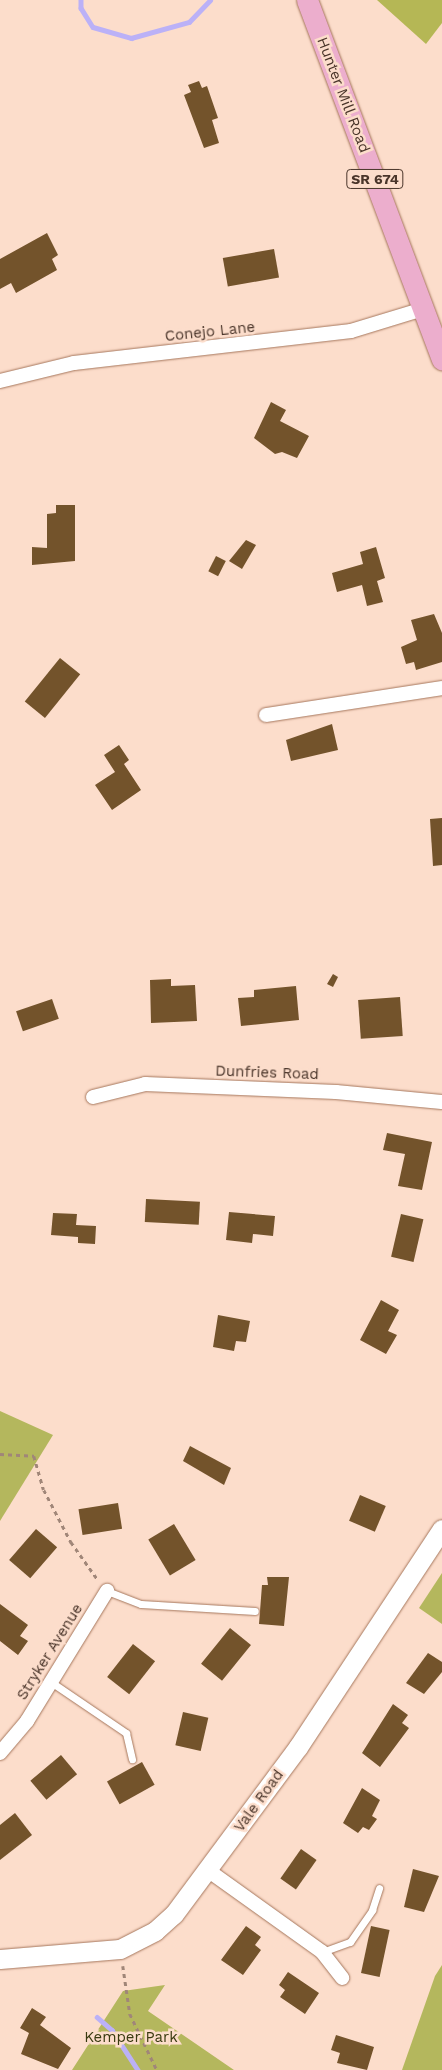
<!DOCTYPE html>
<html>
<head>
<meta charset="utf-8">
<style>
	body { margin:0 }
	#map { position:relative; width:442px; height:2070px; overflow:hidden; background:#fcddcb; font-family:"Work Sans",sans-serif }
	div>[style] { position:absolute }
	.green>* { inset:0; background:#b4b75d }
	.forest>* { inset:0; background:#b5b755 }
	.stream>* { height:4.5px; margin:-2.25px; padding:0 2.25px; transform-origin:2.25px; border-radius:2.25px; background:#bbb1f7 }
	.building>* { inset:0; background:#73532b; transform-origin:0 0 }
	.path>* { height:2.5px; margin-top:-1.25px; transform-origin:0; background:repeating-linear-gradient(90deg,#a08678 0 4px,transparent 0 8px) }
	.roads { filter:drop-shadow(0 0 1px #a6775d) drop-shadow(0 0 1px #a6775d) }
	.service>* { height:7px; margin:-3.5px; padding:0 3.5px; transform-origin:3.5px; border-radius:3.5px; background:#fff }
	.minor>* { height:14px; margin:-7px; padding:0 7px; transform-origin:7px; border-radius:7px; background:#fff }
	.secondary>* { height:19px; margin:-9.5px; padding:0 9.5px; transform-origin:9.5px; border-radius:9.5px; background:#fff }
	.primary>* { height:21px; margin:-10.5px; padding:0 10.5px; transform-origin:10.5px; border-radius:10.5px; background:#ecaecd }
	span { translate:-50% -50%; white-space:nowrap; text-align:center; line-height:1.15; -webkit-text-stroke:5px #fcddcb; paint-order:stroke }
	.shield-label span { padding:1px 4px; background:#fcddcb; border:1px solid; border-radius:4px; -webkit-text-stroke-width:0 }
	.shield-label { font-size:14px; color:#4a352a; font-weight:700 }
	.street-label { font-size:15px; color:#4a352a }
	.park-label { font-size:15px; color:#393a10 }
</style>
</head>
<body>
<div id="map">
	<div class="green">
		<div style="clip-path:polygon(0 1411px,53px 1435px,0 1521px)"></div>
		<div style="clip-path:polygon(442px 1573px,442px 1624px,419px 1608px)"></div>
		<div style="clip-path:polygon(442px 1965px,442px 2070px,402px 2070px,435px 1976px)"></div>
		<div style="clip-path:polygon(165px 1985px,148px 2011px,234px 2070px,72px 2070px,123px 1991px)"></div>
	</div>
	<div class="forest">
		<div style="clip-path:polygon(377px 0,442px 0,442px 23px,426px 44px)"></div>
	</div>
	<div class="stream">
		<div style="left:81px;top:0;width:8px;rotate:90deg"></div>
		<div style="left:81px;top:8px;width:22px;rotate:58deg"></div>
		<div style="left:93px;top:27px;width:40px;rotate:16deg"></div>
		<div style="left:131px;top:38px;width:60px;rotate:-15.4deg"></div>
		<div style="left:189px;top:22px;width:30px;rotate:-46deg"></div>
		<div style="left:97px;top:2017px;width:20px;rotate:41deg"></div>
		<div style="left:112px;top:2030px;width:48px;rotate:57deg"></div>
	</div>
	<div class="building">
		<div style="clip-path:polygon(199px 81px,202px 88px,207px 86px,218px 118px,212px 120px,219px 143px,204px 148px,184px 95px,191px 92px,188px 85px)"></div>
		<div style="clip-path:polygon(47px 233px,58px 255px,52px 259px,57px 270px,16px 293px,11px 283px,0 289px,0 259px)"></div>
		<div style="left:274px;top:249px;width:29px;height:52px;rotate:80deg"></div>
		<div style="clip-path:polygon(271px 402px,286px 410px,280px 421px,309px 436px,297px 458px,282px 452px,275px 454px,254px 438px)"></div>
		<div style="clip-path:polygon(56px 505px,75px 505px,75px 561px,32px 565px,32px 547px,47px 548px,47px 514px,56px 513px)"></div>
		<div style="clip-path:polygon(246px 540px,256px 545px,242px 569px,229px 561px)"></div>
		<div style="clip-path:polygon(376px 547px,385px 578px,377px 581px,383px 602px,367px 606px,362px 585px,337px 592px,332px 573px,363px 564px,360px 552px)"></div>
		<div style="left:216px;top:556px;width:11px;height:17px;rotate:27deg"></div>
		<div style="clip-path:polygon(434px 614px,442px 633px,442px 662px,416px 670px,414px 662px,406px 664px,401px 647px,417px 640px,411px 620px)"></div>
		<div style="left:60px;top:658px;width:26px;height:56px;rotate:39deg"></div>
		<div style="clip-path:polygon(332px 724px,338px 750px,291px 761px,286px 740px)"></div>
		<div style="clip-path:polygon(119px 745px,129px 760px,124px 764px,141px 790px,112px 810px,95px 785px,115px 772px,104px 755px)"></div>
		<div style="clip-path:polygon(442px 818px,442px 865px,433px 866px,430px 819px)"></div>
		<div style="clip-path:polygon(333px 974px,338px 977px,333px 987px,327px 984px)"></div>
		<div style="clip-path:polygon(171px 979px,171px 986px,195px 985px,197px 1021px,151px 1023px,150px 980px)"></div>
		<div style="clip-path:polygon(296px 986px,299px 1020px,241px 1026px,238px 998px,254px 997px,254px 990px)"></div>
		<div style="left:400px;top:997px;width:39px;height:42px;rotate:86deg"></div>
		<div style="left:52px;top:999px;width:21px;height:38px;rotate:71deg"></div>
		<div style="clip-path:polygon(387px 1133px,432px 1142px,422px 1190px,398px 1186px,405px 1154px,383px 1150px)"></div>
		<div style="left:146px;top:1199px;width:54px;height:23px;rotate:3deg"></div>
		<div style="clip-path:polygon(229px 1212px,275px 1216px,273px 1236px,253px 1234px,252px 1243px,226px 1240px)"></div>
		<div style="clip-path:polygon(53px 1213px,77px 1214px,76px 1225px,96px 1226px,95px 1244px,78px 1243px,78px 1237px,51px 1235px)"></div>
		<div style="left:401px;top:1214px;width:23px;height:44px;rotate:13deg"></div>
		<div style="clip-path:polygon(381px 1300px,399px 1310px,388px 1331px,397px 1335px,386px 1354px,360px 1340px)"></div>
		<div style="clip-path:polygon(218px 1315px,250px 1321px,246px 1342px,236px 1341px,234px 1351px,213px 1347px)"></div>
		<div style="clip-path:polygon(190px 1446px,231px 1468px,224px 1485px,183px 1461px)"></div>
		<div style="left:360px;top:1495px;width:28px;height:28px;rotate:23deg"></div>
		<div style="left:118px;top:1503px;width:26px;height:40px;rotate:81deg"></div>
		<div style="left:174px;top:1524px;width:42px;height:30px;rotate:59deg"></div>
		<div style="left:36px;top:1529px;width:28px;height:41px;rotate:41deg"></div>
		<div style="clip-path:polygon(267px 1577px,289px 1577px,284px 1626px,259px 1624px,262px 1585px,268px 1585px)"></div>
		<div style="clip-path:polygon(0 1604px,28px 1625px,20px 1636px,28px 1641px,18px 1655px,0 1641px)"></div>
		<div style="left:230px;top:1628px;width:27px;height:46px;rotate:39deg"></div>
		<div style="left:133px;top:1644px;width:28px;height:42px;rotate:38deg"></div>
		<div style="clip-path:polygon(428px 1653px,442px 1662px,442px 1672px,424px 1694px,406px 1683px)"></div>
		<div style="clip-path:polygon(393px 1704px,408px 1715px,402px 1723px,409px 1728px,380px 1767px,362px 1753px)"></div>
		<div style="left:183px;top:1712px;width:26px;height:34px;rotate:13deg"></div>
		<div style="left:61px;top:1755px;width:25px;height:40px;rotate:50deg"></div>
		<div style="left:142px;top:1762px;width:26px;height:40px;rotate:61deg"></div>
		<div style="clip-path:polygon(362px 1788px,380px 1800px,372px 1816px,377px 1819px,369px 1830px,363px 1827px,358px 1833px,343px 1823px)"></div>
		<div style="clip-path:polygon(15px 1813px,32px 1835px,0 1860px,0 1825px)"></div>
		<div style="left:301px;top:1849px;width:19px;height:36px;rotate:35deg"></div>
		<div style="clip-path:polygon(413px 1869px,439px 1876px,424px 1912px,404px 1907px)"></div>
		<div style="clip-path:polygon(246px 1926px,261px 1937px,255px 1945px,261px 1950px,243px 1975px,221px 1960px)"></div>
		<div style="left:371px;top:1926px;width:19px;height:48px;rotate:12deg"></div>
		<div style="clip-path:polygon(288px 1972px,319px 1993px,305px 2014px,280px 1997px,285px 1990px,279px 1985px)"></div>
		<div style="clip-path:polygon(32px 2008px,46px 2017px,40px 2025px,71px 2048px,58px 2069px,21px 2054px,29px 2033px,20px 2028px)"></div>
		<div style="clip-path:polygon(336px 2035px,374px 2047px,367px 2070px,337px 2063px,340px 2053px,331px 2050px)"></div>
	</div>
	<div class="path">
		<div style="left:0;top:1454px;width:34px;rotate:3deg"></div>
		<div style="left:34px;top:1456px;width:35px;rotate:74deg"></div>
		<div style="left:44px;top:1490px;width:59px;rotate:62.6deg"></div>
		<div style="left:71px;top:1542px;width:47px;rotate:54.6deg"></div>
		<div style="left:123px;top:1966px;width:49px;rotate:81.7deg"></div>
		<div style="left:130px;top:2014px;width:62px;rotate:64.3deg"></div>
	</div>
	<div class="roads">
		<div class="service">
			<div style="left:107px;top:1591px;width:36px;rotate:21deg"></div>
			<div style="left:141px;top:1604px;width:114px;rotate:3.5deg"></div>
			<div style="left:51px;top:1682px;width:91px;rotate:34.2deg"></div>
			<div style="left:126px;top:1733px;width:27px;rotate:77deg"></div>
			<div style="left:322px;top:1952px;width:30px;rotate:-20deg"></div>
			<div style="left:350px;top:1942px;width:39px;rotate:-55deg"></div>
			<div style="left:372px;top:1910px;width:23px;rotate:-72deg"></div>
		</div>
		<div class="minor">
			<div style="left:0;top:381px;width:76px;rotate:-13.7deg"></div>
			<div style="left:74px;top:363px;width:279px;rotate:-6.6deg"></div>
			<div style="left:351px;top:331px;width:75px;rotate:-17deg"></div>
			<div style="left:266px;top:715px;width:178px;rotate:-8.7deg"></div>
			<div style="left:93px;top:1097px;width:54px;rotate:-14deg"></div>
			<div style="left:145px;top:1084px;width:191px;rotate:2.4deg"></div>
			<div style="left:336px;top:1092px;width:106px;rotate:5.4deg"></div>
			<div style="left:0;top:1753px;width:42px;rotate:-49.8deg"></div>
			<div style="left:27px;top:1721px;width:153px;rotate:-58.4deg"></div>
			<div style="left:209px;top:1871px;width:139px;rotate:35.6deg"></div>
			<div style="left:322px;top:1952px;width:33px;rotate:52deg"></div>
		</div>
		<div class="secondary">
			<div style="left:0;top:1959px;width:120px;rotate:-4.8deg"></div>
			<div style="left:120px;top:1949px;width:39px;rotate:-27deg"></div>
			<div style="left:155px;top:1931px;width:25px;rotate:-42deg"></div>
			<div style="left:174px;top:1914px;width:208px;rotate:-53.4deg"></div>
			<div style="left:298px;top:1747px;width:261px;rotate:-56.6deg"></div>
		</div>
		<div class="primary">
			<div style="left:307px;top:0;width:384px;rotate:69.4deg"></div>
		</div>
	</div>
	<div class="shield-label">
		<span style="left:375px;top:179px">SR 674</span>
	</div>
	<div class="street-label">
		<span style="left:343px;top:95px;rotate:69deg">Hunter Mill Road</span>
		<span style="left:210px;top:332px;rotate:-6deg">Conejo Lane</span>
		<span style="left:267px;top:1073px;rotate:2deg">Dunfries Road</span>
		<span style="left:50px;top:1652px;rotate:-58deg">Stryker Avenue</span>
		<span style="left:259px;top:1801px;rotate:-54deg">Vale Road</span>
	</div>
	<div class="park-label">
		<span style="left:131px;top:2038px">Kemper Park</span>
	</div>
</div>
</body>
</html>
